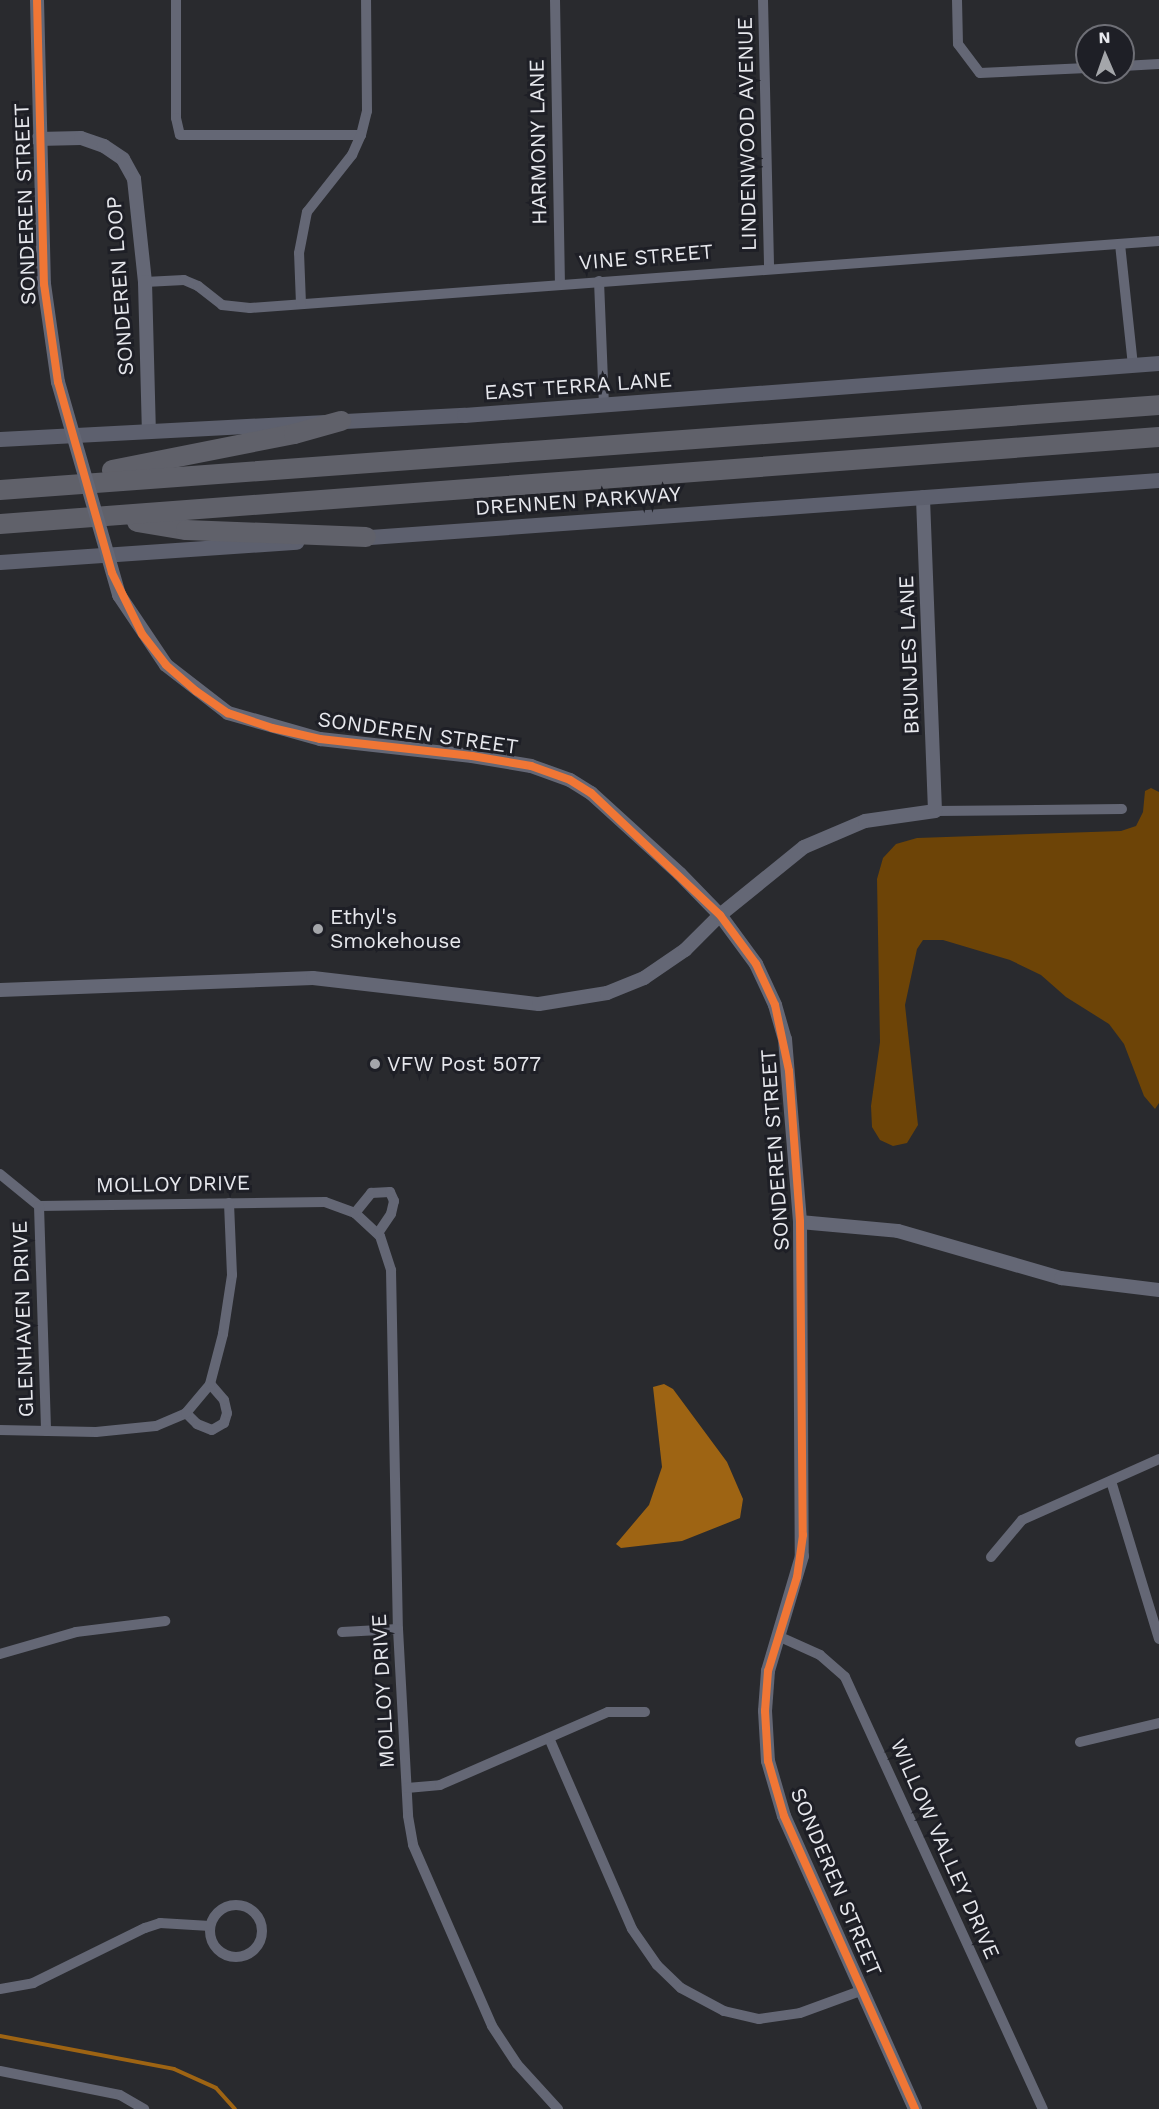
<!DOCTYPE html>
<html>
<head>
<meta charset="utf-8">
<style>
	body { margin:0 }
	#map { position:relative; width:1159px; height:2109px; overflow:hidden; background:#292a2e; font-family:"Work Sans",sans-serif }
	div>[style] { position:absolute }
	.forest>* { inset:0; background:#6d4407 }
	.water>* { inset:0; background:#9e6413 }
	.stream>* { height:4px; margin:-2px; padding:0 2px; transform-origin:2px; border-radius:2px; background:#9e6413 }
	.minor>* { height:10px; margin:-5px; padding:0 5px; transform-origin:5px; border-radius:5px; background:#646775 }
	.minor>.ring { margin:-5px; padding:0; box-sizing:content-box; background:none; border:10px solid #646775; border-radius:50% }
	.tertiary>* { height:14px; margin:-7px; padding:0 7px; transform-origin:7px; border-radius:7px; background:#646775 }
	.secondary>* { height:15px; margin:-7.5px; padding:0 7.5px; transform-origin:7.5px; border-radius:7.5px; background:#5d606e }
	.motorway>* { height:20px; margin:-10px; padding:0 10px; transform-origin:10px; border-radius:10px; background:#60616a }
	.tertiary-bridge>* { height:14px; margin:-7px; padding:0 7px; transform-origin:7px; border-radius:7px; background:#646775 }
	.cycleway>* { height:8px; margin:-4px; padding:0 4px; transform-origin:4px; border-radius:4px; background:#f07635 }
	.dots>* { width:16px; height:16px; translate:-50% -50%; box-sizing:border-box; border:3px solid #1e1f26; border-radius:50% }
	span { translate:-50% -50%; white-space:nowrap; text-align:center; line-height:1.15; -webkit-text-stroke:6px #1e1f26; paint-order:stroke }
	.street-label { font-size:21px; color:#e7e8ed }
	.poi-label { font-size:21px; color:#e7e8ed }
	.left { translate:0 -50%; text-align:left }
	.north { position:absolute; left:1075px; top:24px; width:60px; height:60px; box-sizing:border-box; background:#1e1f26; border:2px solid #6e6f76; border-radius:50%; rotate:358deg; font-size:16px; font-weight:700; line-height:24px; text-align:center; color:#e7e8ed }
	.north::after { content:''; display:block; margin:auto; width:21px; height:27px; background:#a4a6aa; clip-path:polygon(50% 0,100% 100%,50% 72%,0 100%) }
</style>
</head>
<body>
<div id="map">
	<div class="forest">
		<div style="clip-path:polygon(1151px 788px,1159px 792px,1159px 1103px,1155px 1109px,1144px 1096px,1124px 1044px,1109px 1024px,1066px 997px,1041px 975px,1010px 960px,943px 940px,923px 940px,917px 949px,905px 1005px,918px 1125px,907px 1143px,893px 1146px,880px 1140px,872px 1127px,871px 1106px,880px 1042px,877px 879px,883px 858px,896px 844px,917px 838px,1121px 831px,1136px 826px,1143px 812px,1145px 791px)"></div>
	</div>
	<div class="water">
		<div style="clip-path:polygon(664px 1384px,673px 1389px,727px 1462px,743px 1499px,740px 1518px,682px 1541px,621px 1548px,616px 1544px,649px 1505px,662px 1467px,653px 1387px)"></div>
	</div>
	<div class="stream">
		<div style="left:0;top:2036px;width:177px;rotate:10.7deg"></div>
		<div style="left:174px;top:2069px;width:46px;rotate:24.3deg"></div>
		<div style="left:216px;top:2088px;width:28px;rotate:48deg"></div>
	</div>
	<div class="minor">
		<div style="left:176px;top:0;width:118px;rotate:90deg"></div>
		<div style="left:176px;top:118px;width:17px;rotate:77deg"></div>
		<div style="left:180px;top:135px;width:181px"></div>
		<div style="left:361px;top:135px;width:25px;rotate:-76deg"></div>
		<div style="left:367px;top:111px;width:111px;rotate:-90.5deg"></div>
		<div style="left:555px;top:0;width:283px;rotate:89deg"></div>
		<div style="left:763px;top:0;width:267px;rotate:88.7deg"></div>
		<div style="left:957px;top:0;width:44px;rotate:88.7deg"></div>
		<div style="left:958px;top:44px;width:36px;rotate:53deg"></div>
		<div style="left:980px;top:73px;width:107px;rotate:-2.7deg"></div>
		<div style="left:1123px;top:66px;width:36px;rotate:-3deg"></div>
		<div style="left:1120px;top:244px;width:123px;rotate:83.9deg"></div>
		<div style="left:599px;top:281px;width:124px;rotate:87.7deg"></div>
		<div style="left:145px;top:282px;width:39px;rotate:-3deg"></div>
		<div style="left:184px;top:280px;width:15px;rotate:23deg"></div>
		<div style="left:198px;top:286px;width:31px;rotate:38deg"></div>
		<div style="left:222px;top:305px;width:28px;rotate:6deg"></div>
		<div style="left:250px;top:308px;width:911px;rotate:-4.22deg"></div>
		<div style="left:301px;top:304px;width:51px;rotate:-92.2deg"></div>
		<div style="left:299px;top:253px;width:42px;rotate:-79deg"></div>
		<div style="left:307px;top:212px;width:73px;rotate:-51.7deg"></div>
		<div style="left:352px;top:155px;width:22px;rotate:-66deg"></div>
		<div style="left:935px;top:811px;width:187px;rotate:-0.6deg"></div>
		<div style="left:0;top:1174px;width:50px;rotate:39.4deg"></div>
		<div style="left:39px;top:1206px;width:286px;rotate:-0.8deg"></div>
		<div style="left:325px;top:1202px;width:32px;rotate:20deg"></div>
		<div style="left:355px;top:1213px;width:34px;rotate:43deg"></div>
		<div style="left:380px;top:1236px;width:36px;rotate:72deg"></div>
		<div style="left:391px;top:1270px;width:359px;rotate:88.9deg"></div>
		<div style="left:398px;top:1629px;width:187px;rotate:86.9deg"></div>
		<div style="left:408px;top:1816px;width:29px;rotate:80deg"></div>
		<div style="left:413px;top:1845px;width:197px;rotate:66.4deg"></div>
		<div style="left:492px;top:2026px;width:45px;rotate:56.7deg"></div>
		<div style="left:517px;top:2064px;width:61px;rotate:47.7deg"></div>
		<div style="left:39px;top:1206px;width:225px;rotate:88.2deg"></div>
		<div style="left:355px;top:1213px;width:26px;rotate:-51deg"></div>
		<div style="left:371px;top:1193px;width:19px;rotate:-3deg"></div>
		<div style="left:390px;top:1192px;width:10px;rotate:66deg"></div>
		<div style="left:394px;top:1201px;width:13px;rotate:103deg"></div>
		<div style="left:391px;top:1214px;width:23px;rotate:124deg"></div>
		<div style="left:186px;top:1413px;width:16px;rotate:45deg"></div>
		<div style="left:197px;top:1424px;width:16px;rotate:22deg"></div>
		<div style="left:212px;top:1430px;width:14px;rotate:-30deg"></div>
		<div style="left:224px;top:1423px;width:10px;rotate:-73deg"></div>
		<div style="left:227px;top:1413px;width:13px;rotate:-103deg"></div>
		<div style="left:224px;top:1400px;width:21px;rotate:-131deg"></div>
		<div style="left:0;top:1430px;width:96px;rotate:1.2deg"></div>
		<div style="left:96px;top:1432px;width:60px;rotate:-5.7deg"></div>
		<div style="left:156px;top:1426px;width:33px;rotate:-23deg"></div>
		<div style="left:186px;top:1413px;width:38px;rotate:-50deg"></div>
		<div style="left:210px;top:1384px;width:52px;rotate:-75.4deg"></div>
		<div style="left:223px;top:1334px;width:60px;rotate:-81.3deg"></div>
		<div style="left:232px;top:1275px;width:72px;rotate:-92.4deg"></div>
		<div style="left:1111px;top:1481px;width:165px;rotate:73.1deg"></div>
		<div style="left:991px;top:1557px;width:48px;rotate:-50deg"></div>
		<div style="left:1022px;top:1520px;width:150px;rotate:-24deg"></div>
		<div style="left:342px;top:1632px;width:56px;rotate:-3.1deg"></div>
		<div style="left:778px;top:1636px;width:46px;rotate:24.3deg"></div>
		<div style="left:820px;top:1655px;width:33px;rotate:41deg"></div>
		<div style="left:845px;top:1677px;width:475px;rotate:65.4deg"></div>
		<div style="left:0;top:1654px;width:79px;rotate:-16.1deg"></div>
		<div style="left:76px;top:1632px;width:90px;rotate:-7deg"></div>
		<div style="left:549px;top:1738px;width:208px;rotate:66.5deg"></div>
		<div style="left:632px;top:1929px;width:44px;rotate:55.2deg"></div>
		<div style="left:657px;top:1965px;width:33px;rotate:44deg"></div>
		<div style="left:681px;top:1988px;width:49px;rotate:28.1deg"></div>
		<div style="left:724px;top:2011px;width:36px;rotate:13deg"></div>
		<div style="left:759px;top:2019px;width:41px;rotate:-8.3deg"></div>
		<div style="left:800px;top:2013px;width:67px;rotate:-20.1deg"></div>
		<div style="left:1080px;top:1742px;width:81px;rotate:-13.5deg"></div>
		<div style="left:407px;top:1788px;width:33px;rotate:-5deg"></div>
		<div style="left:440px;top:1785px;width:183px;rotate:-23.5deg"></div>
		<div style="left:608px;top:1712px;width:37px"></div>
		<div class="ring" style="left:210px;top:1905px;width:42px;height:42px"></div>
		<div style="left:0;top:1989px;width:34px;rotate:-10deg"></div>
		<div style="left:33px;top:1983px;width:125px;rotate:-26.2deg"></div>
		<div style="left:145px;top:1928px;width:16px;rotate:-18deg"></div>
		<div style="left:160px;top:1923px;width:50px;rotate:3.4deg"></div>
		<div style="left:0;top:2071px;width:122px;rotate:11.3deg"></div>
		<div style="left:120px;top:2095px;width:28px;rotate:30deg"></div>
	</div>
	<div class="tertiary">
		<div style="left:37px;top:0;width:284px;rotate:88.6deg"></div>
		<div style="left:44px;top:284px;width:99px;rotate:81.9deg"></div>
		<div style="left:38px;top:139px;width:43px;rotate:-1.3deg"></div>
		<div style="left:81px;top:138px;width:24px;rotate:19deg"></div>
		<div style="left:104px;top:146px;width:23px;rotate:34deg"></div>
		<div style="left:123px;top:159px;width:23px;rotate:61deg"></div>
		<div style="left:134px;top:179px;width:104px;rotate:83.9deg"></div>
		<div style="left:145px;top:282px;width:148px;rotate:88.5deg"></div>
		<div style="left:119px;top:595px;width:84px;rotate:56.1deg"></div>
		<div style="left:166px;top:665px;width:78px;rotate:37.7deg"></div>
		<div style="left:228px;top:713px;width:96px;rotate:15.8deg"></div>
		<div style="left:320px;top:739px;width:153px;rotate:6.4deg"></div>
		<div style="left:472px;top:756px;width:60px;rotate:9.6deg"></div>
		<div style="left:531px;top:766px;width:41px;rotate:19.7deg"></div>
		<div style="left:570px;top:780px;width:25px;rotate:32deg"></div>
		<div style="left:591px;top:793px;width:120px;rotate:42.3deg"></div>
		<div style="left:680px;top:874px;width:57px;rotate:45.7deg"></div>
		<div style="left:720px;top:915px;width:61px;rotate:53.7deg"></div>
		<div style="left:756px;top:964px;width:45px;rotate:65.1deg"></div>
		<div style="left:775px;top:1005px;width:35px;rotate:74deg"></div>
		<div style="left:785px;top:1039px;width:184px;rotate:85.3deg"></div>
		<div style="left:800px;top:1222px;width:334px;rotate:89.7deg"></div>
		<div style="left:802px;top:1556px;width:120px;rotate:106.5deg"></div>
		<div style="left:768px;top:1671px;width:40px;rotate:94.3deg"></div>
		<div style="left:765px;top:1711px;width:50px;rotate:86.6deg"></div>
		<div style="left:768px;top:1761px;width:57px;rotate:73.8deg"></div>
		<div style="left:784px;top:1816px;width:321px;rotate:65.9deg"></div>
		<div style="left:0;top:990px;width:313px;rotate:-2.2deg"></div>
		<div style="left:313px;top:978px;width:227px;rotate:6.6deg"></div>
		<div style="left:539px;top:1004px;width:69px;rotate:-9.2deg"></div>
		<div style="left:607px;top:993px;width:40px;rotate:-22deg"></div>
		<div style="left:644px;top:978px;width:50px;rotate:-34.3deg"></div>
		<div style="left:685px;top:950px;width:49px;rotate:-45deg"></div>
		<div style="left:720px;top:915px;width:108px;rotate:-39deg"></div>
		<div style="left:804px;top:847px;width:66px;rotate:-23.1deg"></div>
		<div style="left:865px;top:821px;width:71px;rotate:-8.1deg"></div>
		<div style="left:935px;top:811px;width:314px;rotate:-92.2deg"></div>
		<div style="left:800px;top:1222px;width:98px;rotate:5.2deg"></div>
		<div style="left:898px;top:1231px;width:170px;rotate:16.1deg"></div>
		<div style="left:1061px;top:1278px;width:99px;rotate:7deg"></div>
	</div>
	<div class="secondary">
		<div style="left:0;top:439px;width:465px;rotate:-3deg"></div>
		<div style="left:464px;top:415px;width:697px;rotate:-4.28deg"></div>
		<div style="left:356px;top:538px;width:805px;rotate:-4.13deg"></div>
		<div style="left:0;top:562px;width:297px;rotate:-3.9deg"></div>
	</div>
	<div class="motorway">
		<div style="left:112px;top:470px;width:186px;rotate:-11.2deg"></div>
		<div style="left:294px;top:434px;width:49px;rotate:-15.5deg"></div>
		<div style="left:0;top:490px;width:1162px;rotate:-4.19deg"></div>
		<div style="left:137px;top:522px;width:50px;rotate:9.3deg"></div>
		<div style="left:186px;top:530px;width:180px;rotate:2.2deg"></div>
		<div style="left:0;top:524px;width:1162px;rotate:-4.29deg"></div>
	</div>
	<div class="tertiary-bridge">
		<div style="left:58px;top:382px;width:222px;rotate:74deg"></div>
	</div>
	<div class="cycleway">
		<div style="left:37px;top:0;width:284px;rotate:88.6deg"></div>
		<div style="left:44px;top:284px;width:99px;rotate:81.9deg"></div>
		<div style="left:58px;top:382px;width:198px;rotate:74.2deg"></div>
		<div style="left:112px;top:573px;width:68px;rotate:63.8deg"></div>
		<div style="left:142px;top:634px;width:39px;rotate:52deg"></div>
		<div style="left:166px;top:665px;width:40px;rotate:41deg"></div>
		<div style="left:196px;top:691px;width:39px;rotate:35deg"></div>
		<div style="left:228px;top:713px;width:46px;rotate:18.8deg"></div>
		<div style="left:272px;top:728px;width:49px;rotate:12.9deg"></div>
		<div style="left:320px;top:739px;width:153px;rotate:6.4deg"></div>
		<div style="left:472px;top:756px;width:60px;rotate:9.6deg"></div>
		<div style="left:531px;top:766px;width:41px;rotate:19.7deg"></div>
		<div style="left:570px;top:780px;width:25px;rotate:32deg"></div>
		<div style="left:591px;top:793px;width:178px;rotate:43.4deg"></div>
		<div style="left:720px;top:915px;width:61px;rotate:53.7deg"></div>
		<div style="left:756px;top:964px;width:45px;rotate:65.1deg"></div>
		<div style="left:775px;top:1005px;width:67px;rotate:78deg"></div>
		<div style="left:789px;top:1071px;width:151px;rotate:85.8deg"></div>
		<div style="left:800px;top:1222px;width:313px;rotate:89.5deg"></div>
		<div style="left:803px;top:1535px;width:42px;rotate:98.1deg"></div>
		<div style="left:797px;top:1577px;width:98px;rotate:107.1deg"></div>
		<div style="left:768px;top:1671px;width:40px;rotate:94.3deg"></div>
		<div style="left:765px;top:1711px;width:50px;rotate:86.6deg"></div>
		<div style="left:768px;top:1761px;width:57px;rotate:73.8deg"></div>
		<div style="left:784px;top:1816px;width:321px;rotate:65.9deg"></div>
	</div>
	<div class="dots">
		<div style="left:318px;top:929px;background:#a4a6aa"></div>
		<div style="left:375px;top:1064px;background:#a4a6aa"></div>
	</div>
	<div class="street-label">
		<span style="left:747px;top:134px;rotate:-91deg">LINDENWOOD AVENUE</span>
		<span style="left:538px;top:142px;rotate:-91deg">HARMONY LANE</span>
		<span style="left:25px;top:204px;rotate:-92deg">SONDEREN STREET</span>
		<span style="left:646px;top:257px;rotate:-5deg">VINE STREET</span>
		<span style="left:120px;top:286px;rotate:-94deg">SONDEREN LOOP</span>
		<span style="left:578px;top:386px;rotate:-4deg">EAST TERRA LANE</span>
		<span style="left:578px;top:501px;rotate:-4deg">DRENNEN PARKWAY</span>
		<span style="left:909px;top:655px;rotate:-92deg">BRUNJES LANE</span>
		<span style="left:418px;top:733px;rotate:8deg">SONDEREN STREET</span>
		<span style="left:775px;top:1150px;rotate:-94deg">SONDEREN STREET</span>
		<span style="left:173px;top:1184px;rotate:-1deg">MOLLOY DRIVE</span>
		<span style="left:23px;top:1319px;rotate:-92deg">GLENHAVEN DRIVE</span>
		<span style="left:383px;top:1691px;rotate:-93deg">MOLLOY DRIVE</span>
		<span style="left:945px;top:1849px;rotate:66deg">WILLOW VALLEY DRIVE</span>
		<span style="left:836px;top:1882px;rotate:67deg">SONDEREN STREET</span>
	</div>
	<div class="poi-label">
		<span class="left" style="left:330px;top:929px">Ethyl's<br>Smokehouse</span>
		<span class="left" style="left:387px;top:1064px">VFW Post 5077</span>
	</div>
	<div class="north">N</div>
</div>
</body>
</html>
